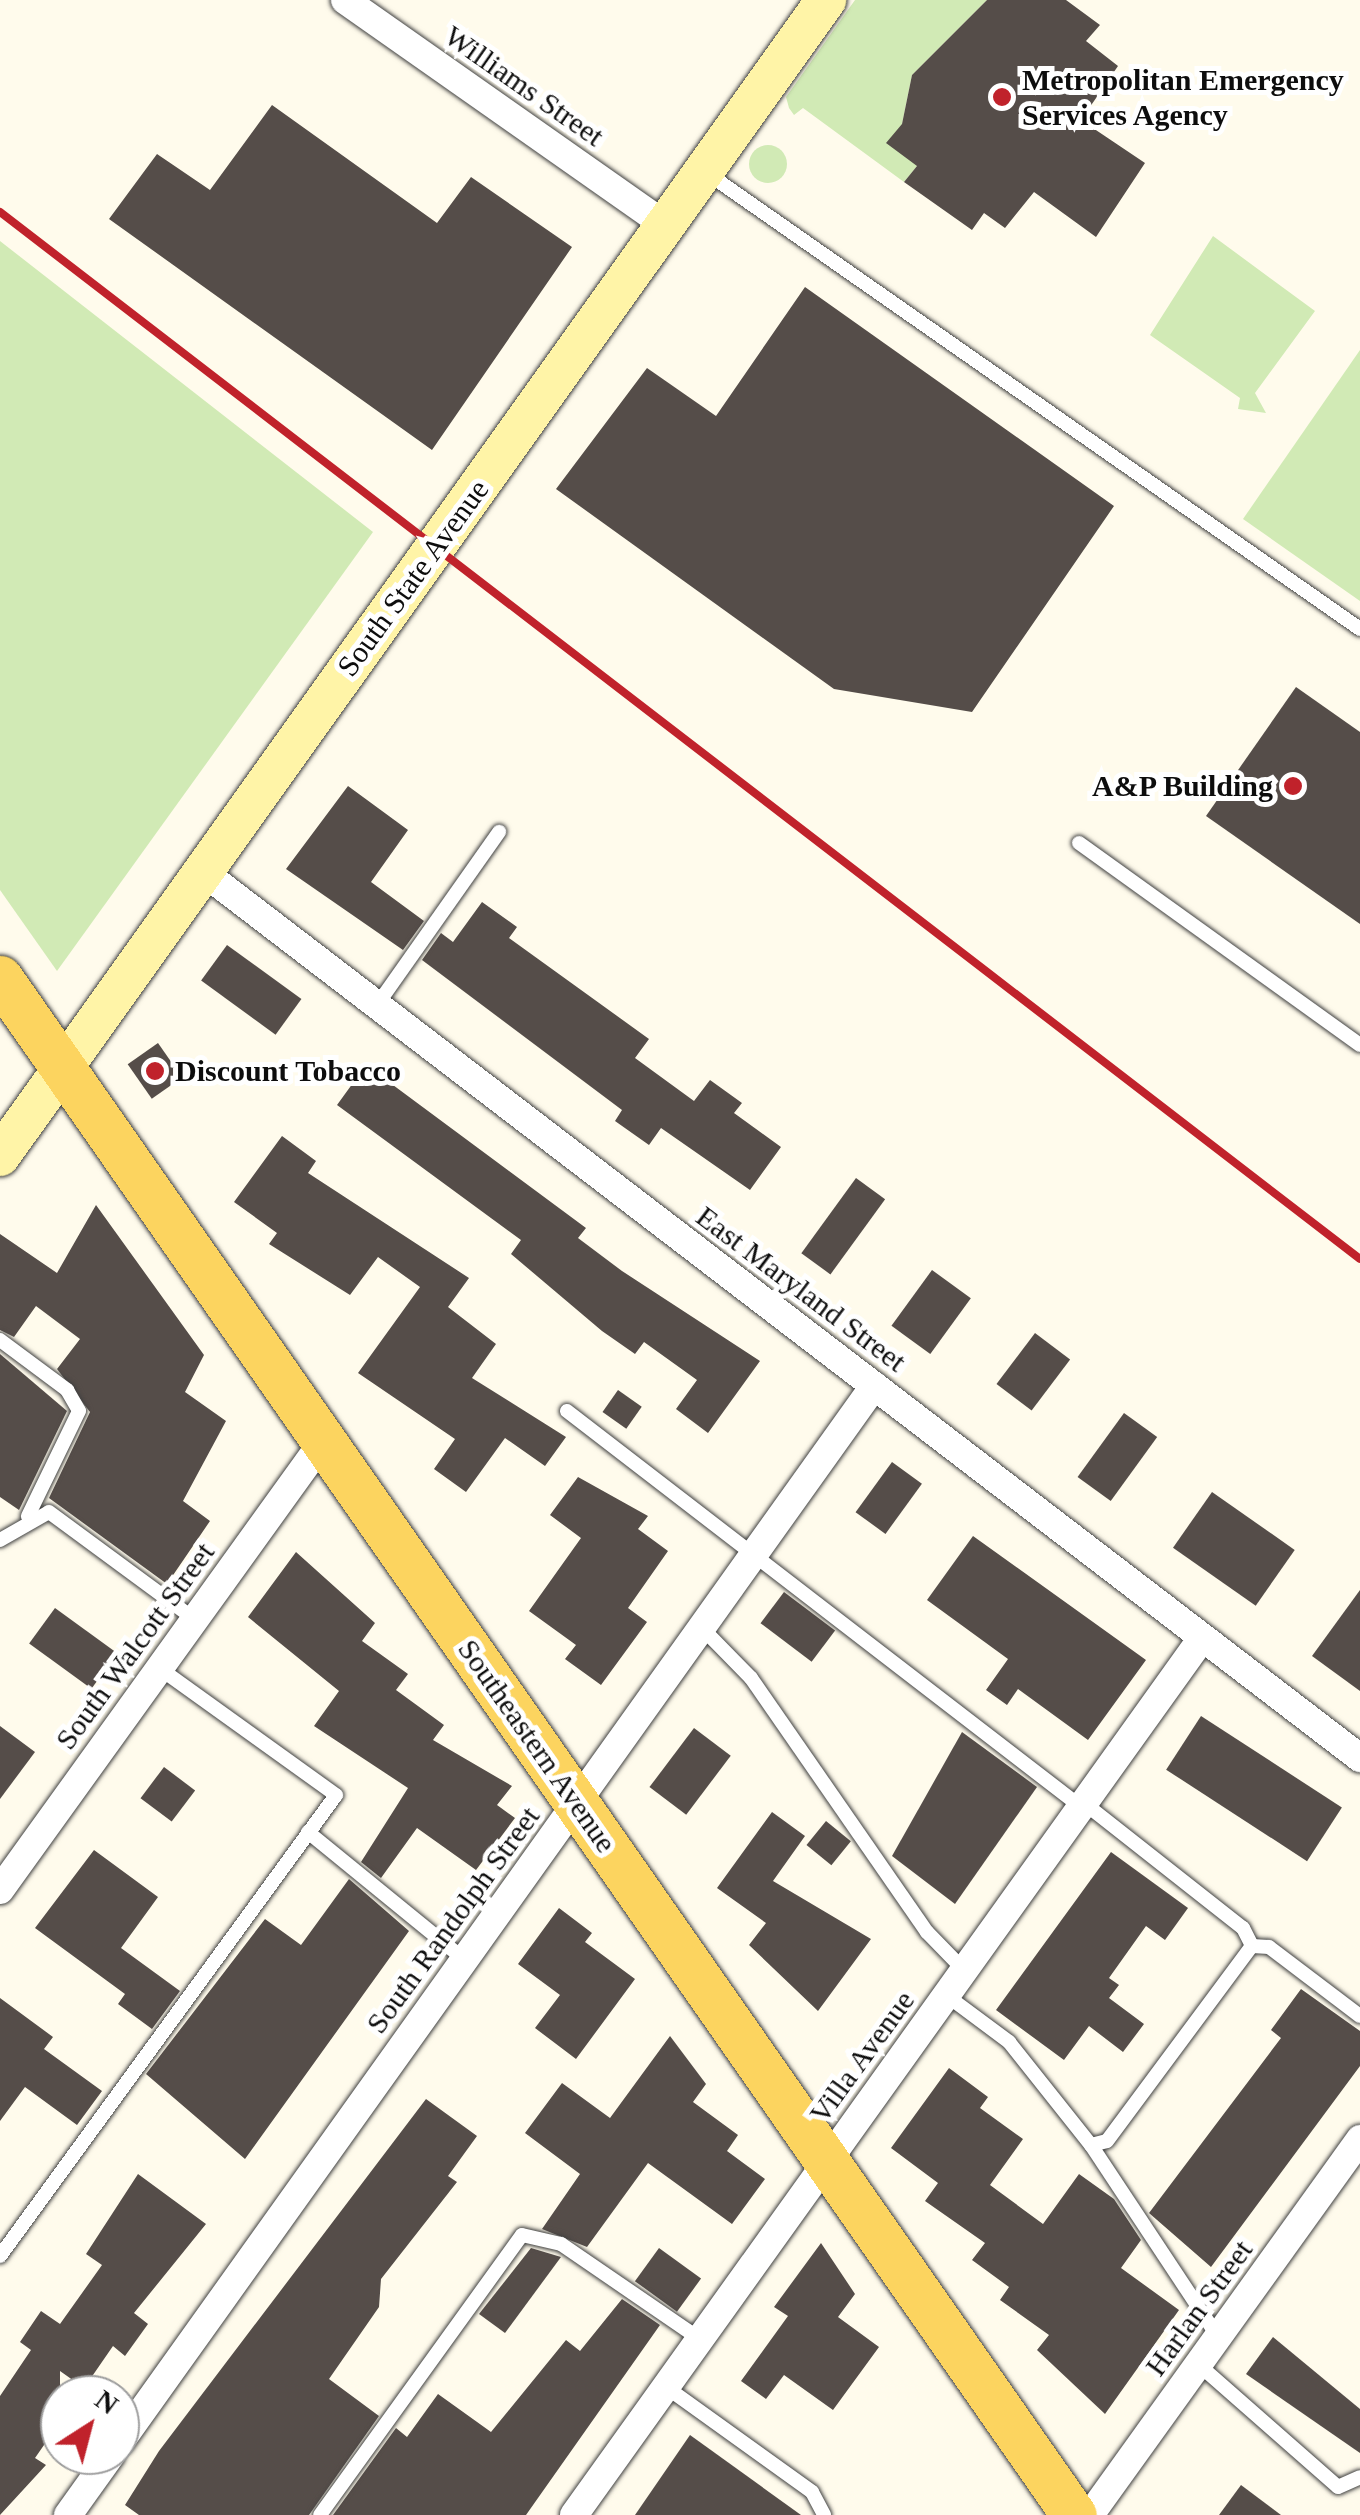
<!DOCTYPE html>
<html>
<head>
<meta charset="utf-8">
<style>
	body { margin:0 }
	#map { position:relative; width:1360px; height:2515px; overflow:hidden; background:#fffbec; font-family:Georgia,serif }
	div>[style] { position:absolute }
	.green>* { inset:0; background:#d1eab5 }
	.round { border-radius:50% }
	.building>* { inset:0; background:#554d49; transform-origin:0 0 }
	.roads { filter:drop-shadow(0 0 2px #404040) drop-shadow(0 0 2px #404040) }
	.lane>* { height:14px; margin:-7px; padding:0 7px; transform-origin:7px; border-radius:7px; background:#fff }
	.street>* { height:28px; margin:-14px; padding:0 14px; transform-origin:14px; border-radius:14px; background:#fff }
	.secondary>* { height:40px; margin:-20px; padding:0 20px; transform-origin:20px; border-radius:20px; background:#fff4a7 }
	.primary>* { height:45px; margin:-22.5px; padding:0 22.5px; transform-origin:22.5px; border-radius:22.5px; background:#fcd45f }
	.rail>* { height:8px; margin:-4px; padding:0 4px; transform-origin:4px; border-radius:4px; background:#c0222b }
	.dots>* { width:28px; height:28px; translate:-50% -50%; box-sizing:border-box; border:5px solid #fff; border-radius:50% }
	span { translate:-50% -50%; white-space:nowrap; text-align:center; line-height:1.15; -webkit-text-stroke:10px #fff; paint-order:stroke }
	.poi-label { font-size:30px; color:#0d0d0d; font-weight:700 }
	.left { translate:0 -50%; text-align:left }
	.right { translate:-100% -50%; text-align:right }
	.street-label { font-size:30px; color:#0d0d0d }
	.north { position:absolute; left:40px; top:2375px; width:100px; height:100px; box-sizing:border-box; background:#fff; border:2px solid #9e9e9e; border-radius:50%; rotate:36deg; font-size:28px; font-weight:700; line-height:40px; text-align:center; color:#0d0d0d }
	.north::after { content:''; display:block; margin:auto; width:35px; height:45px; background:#c0222b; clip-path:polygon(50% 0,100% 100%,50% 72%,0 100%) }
</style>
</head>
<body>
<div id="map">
	<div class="green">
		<div style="clip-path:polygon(855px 0,987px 0,912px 75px,902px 124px,917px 166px,904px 182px,803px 108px,794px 115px,789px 108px,786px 97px)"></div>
		<div class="round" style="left:749px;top:145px;width:38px;height:38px"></div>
		<div style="clip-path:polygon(1213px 236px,1315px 311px,1255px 393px,1266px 413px,1238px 409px,1240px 398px,1150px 335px)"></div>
		<div style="clip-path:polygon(0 241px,373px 532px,57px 971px,0 890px)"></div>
		<div style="clip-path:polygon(1360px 350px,1360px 601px,1243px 519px)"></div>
	</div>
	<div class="building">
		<div style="clip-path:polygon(987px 0,1066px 0,1100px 25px,1086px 41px,1118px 66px,1081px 120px,1145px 163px,1096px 237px,1034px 192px,1005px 228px,984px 213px,972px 230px,904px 182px,917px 166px,886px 143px,902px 124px,912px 75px)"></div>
		<div style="clip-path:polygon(272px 105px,437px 223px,471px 177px,572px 247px,432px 450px,109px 219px,157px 154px,210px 190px)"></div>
		<div style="clip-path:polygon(805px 287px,1114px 506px,972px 712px,834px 689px,556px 489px,647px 368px,716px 416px)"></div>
		<div style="clip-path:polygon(1296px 687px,1360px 732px,1360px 924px,1206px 816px)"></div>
		<div style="clip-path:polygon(348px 786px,408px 830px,371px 882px,424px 921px,403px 950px,286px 869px)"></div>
		<div style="clip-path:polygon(482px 902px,517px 927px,509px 938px,649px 1039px,635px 1058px,694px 1101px,710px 1080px,742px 1103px,734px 1113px,781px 1147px,750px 1190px,661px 1128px,649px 1145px,615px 1121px,622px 1110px,422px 960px,441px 933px,453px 942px)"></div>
		<div style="left:227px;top:945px;width:92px;height:44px;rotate:36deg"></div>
		<div style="left:158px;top:1043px;width:42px;height:37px;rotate:55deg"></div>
		<div style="clip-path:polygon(366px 1065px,586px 1228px,578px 1238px,622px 1271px,760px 1361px,708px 1433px,676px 1409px,697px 1380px,644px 1342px,635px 1354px,602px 1331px,511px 1254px,521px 1240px,337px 1105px)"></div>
		<div style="clip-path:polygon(282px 1136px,316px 1161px,308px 1173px,469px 1278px,448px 1307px,496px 1344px,472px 1378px,566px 1437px,545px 1466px,505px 1438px,466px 1492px,434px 1469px,455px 1439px,358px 1373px,420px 1287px,378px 1257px,350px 1295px,269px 1244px,277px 1233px,234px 1202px)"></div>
		<div style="left:856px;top:1178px;width:36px;height:93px;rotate:36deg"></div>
		<div style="clip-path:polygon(96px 1205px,204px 1355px,185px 1392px,226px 1421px,183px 1501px,210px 1521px,167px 1584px,49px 1498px,90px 1412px,57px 1369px,80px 1339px,36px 1306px,14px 1337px,0 1330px,0 1234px,57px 1273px)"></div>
		<div style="left:932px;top:1270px;width:48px;height:69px;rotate:36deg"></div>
		<div style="left:1035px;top:1333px;width:44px;height:64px;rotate:37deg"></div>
		<div style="clip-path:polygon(0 1354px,67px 1411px,19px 1510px,0 1497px)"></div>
		<div style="left:618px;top:1390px;width:29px;height:27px;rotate:35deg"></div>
		<div style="left:1124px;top:1413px;width:41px;height:79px;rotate:36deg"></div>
		<div style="left:892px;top:1462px;width:37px;height:62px;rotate:36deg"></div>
		<div style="clip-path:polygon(578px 1477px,648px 1516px,638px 1529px,668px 1551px,628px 1608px,647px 1622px,601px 1685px,565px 1659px,576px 1645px,529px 1611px,581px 1538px,550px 1515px)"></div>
		<div style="left:1212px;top:1492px;width:101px;height:68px;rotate:35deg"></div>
		<div style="clip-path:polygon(973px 1536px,1146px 1660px,1088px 1740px,1018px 1689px,1007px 1705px,986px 1690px,1008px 1659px,927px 1600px)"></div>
		<div style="clip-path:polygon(296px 1552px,375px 1623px,362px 1641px,408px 1674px,396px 1690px,444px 1725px,433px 1740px,512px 1786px,497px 1805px,515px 1818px,476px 1870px,417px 1828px,381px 1878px,361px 1862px,408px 1788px,314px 1726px,339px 1691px,248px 1617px)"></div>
		<div style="clip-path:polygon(1360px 1590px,1360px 1691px,1312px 1656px)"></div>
		<div style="left:784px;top:1592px;width:64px;height:39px;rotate:37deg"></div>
		<div style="left:55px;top:1608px;width:77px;height:44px;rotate:36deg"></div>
		<div style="left:1201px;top:1716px;width:168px;height:64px;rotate:33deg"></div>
		<div style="clip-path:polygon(0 1726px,35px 1752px,0 1799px)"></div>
		<div style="left:694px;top:1728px;width:46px;height:74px;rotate:37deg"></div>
		<div style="clip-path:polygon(962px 1732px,1037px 1787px,955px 1904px,892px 1856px)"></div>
		<div style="left:164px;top:1767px;width:39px;height:39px;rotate:37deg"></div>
		<div style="clip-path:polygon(772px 1812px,805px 1836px,773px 1881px,871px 1939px,818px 2011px,749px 1945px,766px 1923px,717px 1888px)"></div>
		<div style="left:826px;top:1821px;width:32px;height:31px;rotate:39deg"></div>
		<div style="clip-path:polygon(94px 1850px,158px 1897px,121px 1948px,180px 1991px,152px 2029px,118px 2004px,125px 1994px,35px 1928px)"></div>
		<div style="clip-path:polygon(1111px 1852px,1188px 1908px,1165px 1940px,1146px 1926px,1109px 1978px,1119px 1985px,1109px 1998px,1144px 2024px,1123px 2052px,1089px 2026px,1064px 2060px,996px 2010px)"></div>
		<div style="clip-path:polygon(349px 1879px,409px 1931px,245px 2159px,146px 2074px,265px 1919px,301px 1945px)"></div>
		<div style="clip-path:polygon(559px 1908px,592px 1933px,585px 1942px,635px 1979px,576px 2059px,535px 2028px,560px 1995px,518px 1964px)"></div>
		<div style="clip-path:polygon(1301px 1989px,1360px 2031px,1360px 2066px,1211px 2267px,1149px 2213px,1281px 2038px,1271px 2030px)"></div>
		<div style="clip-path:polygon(0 1998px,53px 2037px,44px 2049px,102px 2091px,77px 2125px,25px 2087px,0 2121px)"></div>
		<div style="clip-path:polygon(670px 2036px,706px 2084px,693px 2102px,738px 2135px,727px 2151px,765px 2179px,732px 2224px,648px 2163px,587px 2247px,542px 2229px,580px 2174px,525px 2133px,562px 2083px,610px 2118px)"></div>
		<div style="clip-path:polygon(949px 2068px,988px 2097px,980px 2108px,1023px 2139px,990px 2185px,1043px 2224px,1079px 2174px,1114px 2199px,1141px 2240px,1121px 2268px,1179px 2310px,1105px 2414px,1037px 2350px,1049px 2335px,1000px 2300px,1009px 2287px,972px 2260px,985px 2243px,925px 2201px,938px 2183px,891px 2148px)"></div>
		<div style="clip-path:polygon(426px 2099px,477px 2136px,448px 2176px,457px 2182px,381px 2279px,379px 2307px,329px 2379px,379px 2416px,309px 2515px,139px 2515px,125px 2505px,159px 2451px)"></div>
		<div style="clip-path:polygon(138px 2174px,206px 2224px,134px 2313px,148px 2324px,125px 2356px,113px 2346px,84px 2388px,60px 2371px,60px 2422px,35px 2458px,46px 2465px,0 2515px,0 2396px,31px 2350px,20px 2342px,41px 2311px,60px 2324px,102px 2265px,86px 2254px)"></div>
		<div style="clip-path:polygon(821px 2243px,855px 2294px,838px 2317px,879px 2347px,833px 2410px,784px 2375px,766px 2399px,741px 2381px,788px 2316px,774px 2307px)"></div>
		<div style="clip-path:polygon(531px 2248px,561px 2257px,505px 2333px,479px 2314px)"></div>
		<div style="left:659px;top:2248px;width:52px;height:41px;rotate:36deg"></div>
		<div style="clip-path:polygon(622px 2299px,660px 2325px,526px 2515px,333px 2515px,396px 2428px,407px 2437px,438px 2394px,491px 2432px,566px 2340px,580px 2351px)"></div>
		<div style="clip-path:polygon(1273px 2337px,1360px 2409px,1360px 2453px,1246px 2374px)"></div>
		<div style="clip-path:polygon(690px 2435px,801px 2515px,635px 2515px)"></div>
		<div style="clip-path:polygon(1241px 2485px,1281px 2515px,1219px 2515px)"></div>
	</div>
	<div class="roads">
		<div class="lane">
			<div style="left:704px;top:171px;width:800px;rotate:34.92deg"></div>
			<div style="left:1079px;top:843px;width:346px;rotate:35.7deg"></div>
			<div style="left:377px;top:1005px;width:212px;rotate:-54.8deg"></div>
			<div style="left:0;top:1340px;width:84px;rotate:36.7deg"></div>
			<div style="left:67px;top:1390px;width:24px;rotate:60deg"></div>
			<div style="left:79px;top:1411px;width:117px;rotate:115.9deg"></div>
			<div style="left:567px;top:1411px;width:649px;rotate:37.61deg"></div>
			<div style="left:0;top:1540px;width:56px;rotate:-29.7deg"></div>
			<div style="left:49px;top:1512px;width:180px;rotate:36.4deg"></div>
			<div style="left:702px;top:1628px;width:70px;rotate:45.6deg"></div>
			<div style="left:751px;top:1678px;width:309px;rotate:55.3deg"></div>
			<div style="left:927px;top:1932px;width:53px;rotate:45.8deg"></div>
			<div style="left:1084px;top:1803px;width:202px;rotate:38.2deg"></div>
			<div style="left:1243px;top:1928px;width:20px;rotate:63deg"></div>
			<div style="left:308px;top:1832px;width:203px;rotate:39.2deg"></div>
			<div style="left:946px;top:1995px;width:79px;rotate:36.7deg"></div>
			<div style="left:1009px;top:2042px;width:132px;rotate:51.5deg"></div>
			<div style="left:1091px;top:2145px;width:16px;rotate:-14deg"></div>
			<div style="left:1107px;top:2141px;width:243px;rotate:-53.4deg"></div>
			<div style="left:1252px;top:1946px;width:17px;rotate:3deg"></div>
			<div style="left:1269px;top:1947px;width:114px;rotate:37.2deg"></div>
			<div style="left:1091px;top:2145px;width:230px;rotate:56.5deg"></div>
			<div style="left:0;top:2256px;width:570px;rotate:-53.91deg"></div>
			<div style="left:336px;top:1795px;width:218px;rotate:-144.3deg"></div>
			<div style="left:1198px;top:2364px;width:186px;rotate:41.3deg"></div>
			<div style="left:1338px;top:2487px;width:24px;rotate:-24deg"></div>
			<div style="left:666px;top:2387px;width:180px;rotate:35.7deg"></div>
			<div style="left:812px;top:2492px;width:26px;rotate:62deg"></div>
			<div style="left:320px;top:2515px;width:345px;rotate:-54.2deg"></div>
			<div style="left:522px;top:2235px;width:40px;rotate:13deg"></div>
			<div style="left:561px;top:2244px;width:168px;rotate:34.4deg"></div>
		</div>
		<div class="street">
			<div style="left:345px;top:0;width:393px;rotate:35.1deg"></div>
			<div style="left:202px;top:871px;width:1459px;rotate:37.45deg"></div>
			<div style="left:0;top:1890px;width:555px;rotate:-54.25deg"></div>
			<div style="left:120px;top:2442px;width:1298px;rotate:-54.47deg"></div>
			<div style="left:68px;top:2515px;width:74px;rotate:-54.4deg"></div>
			<div style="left:574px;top:2515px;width:1079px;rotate:-54.39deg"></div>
			<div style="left:1090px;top:2515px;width:463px;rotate:-54.3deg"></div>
		</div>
		<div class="secondary">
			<div style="left:0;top:1156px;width:1421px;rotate:-54.45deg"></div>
		</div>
		<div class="primary">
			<div style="left:0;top:978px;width:1875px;rotate:55.06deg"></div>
		</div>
	</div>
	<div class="rail">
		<div style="left:0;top:212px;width:1716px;rotate:37.59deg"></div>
	</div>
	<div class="dots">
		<div style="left:1002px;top:97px;background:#c0222b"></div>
		<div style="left:1293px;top:786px;background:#c0222b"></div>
		<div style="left:155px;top:1071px;background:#c0222b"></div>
	</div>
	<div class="poi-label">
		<span class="left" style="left:1022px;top:97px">Metropolitan Emergency<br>Services Agency</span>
		<span class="right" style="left:1273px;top:786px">A&amp;P Building</span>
		<span class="left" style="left:175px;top:1071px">Discount Tobacco</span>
	</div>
	<div class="street-label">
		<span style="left:524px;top:86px;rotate:35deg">Williams Street</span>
		<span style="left:413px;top:578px;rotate:-54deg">South State Avenue</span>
		<span style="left:801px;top:1289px;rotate:37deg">East Maryland Street</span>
		<span style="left:135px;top:1646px;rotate:-54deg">South Walcott Street</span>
		<span style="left:537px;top:1746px;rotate:55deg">Southeastern Avenue</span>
		<span style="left:453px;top:1920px;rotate:-54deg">South Randolph Street</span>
		<span style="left:862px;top:2057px;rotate:-54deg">Villa Avenue</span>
		<span style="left:1199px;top:2308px;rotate:-54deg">Harlan Street</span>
	</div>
	<div class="north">N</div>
</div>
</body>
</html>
